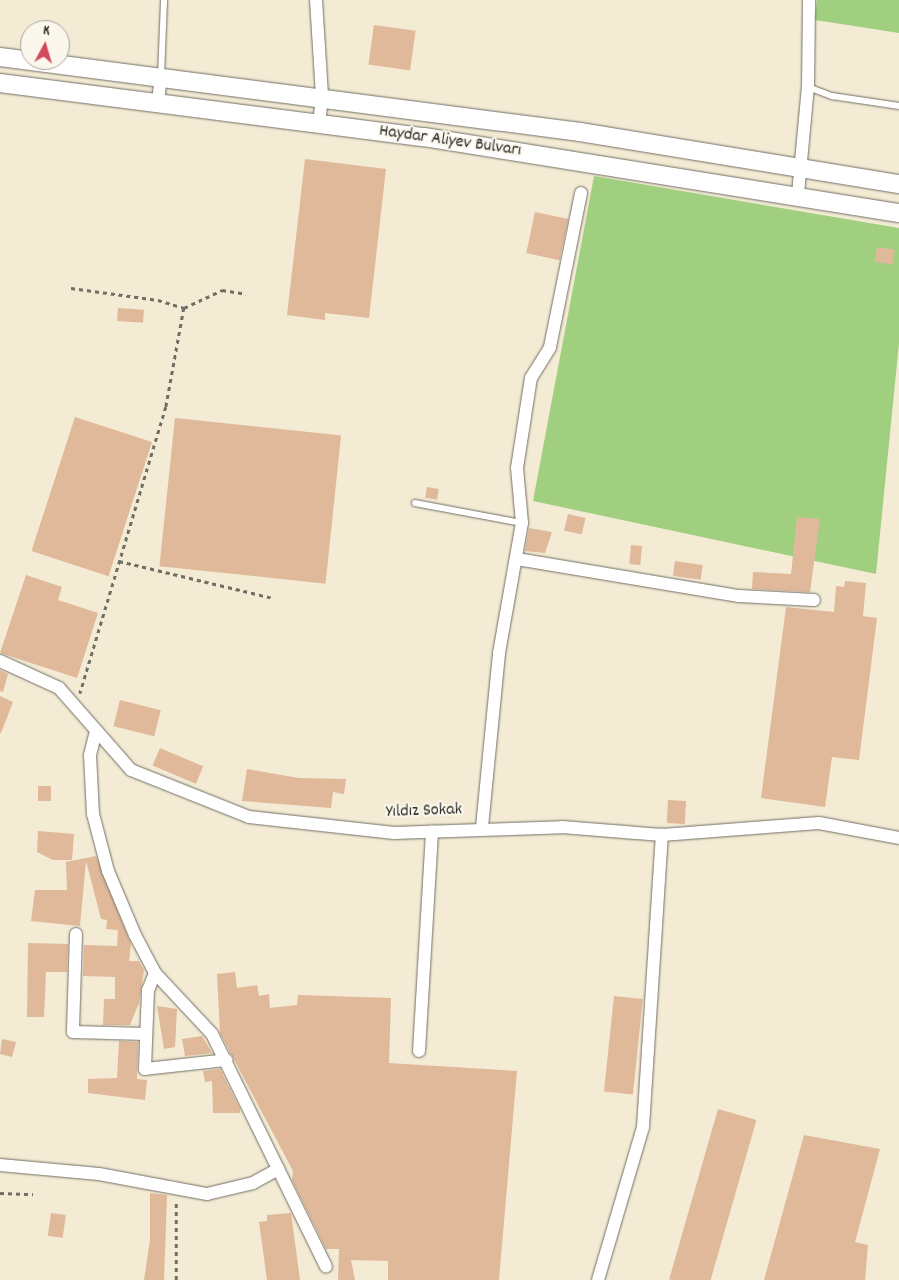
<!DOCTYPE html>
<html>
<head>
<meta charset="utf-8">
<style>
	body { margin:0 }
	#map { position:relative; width:899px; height:1280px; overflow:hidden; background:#f4ebd4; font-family:Dekko,sans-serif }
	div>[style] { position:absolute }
	.green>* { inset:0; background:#a0d07f }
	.building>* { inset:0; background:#e0b89a; transform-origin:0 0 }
	.path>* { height:2.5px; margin-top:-1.25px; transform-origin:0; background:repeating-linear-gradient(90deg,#716e66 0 4px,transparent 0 8px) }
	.roads { filter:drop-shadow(0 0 1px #716e66) drop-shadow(0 0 1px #716e66) }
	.lane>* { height:6px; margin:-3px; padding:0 3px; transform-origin:3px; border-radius:3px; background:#fff }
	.street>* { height:12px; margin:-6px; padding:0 6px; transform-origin:6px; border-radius:6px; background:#fff }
	.secondary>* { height:18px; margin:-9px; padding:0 9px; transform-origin:9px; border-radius:9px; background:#fff }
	span { translate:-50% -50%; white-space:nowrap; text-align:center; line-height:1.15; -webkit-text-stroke:4px #fbf7ec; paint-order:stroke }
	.street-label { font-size:18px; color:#2b2b2b }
	.north { position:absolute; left:20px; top:20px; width:50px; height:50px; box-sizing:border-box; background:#fbf7ec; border:1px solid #a8a59f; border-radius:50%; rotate:6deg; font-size:14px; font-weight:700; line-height:20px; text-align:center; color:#2b2b2b }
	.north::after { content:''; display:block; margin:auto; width:18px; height:22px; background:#d1495b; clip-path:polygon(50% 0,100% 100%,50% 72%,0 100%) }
</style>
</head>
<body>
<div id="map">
	<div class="green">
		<div style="clip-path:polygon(817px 0,899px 0,899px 33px,815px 20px)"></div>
		<div style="clip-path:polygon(594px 176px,899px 228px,899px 343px,876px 574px,533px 501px)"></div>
	</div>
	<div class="building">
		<div style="left:374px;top:25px;width:42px;height:40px;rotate:8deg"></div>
		<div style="clip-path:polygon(305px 159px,386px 169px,369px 318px,325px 313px,325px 320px,287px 315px)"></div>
		<div style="left:535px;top:212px;width:34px;height:42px;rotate:12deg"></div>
		<div style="left:877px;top:247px;width:18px;height:15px;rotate:9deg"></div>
		<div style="left:118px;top:308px;width:26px;height:13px;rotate:4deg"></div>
		<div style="left:75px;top:417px;width:81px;height:141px;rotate:18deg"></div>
		<div style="left:175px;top:418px;width:167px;height:149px;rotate:6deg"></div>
		<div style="left:427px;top:487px;width:12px;height:11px;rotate:9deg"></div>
		<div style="left:568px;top:514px;width:18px;height:17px;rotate:13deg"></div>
		<div style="clip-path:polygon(797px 517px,820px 519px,810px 592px,752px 589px,753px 572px,791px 574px)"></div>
		<div style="clip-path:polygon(529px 528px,552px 532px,545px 553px,525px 551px)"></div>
		<div style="left:631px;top:545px;width:11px;height:19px;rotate:5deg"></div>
		<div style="left:675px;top:561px;width:28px;height:15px;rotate:8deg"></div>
		<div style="clip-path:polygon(26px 575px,62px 587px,58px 600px,98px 613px,77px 678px,0 653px)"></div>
		<div style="clip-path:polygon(845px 581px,866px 583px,863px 616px,877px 618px,859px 760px,832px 757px,825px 807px,761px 798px,786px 607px,834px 612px,836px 586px,844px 587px)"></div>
		<div style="clip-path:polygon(0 670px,8px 674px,3px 692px,0 691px)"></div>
		<div style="clip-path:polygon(0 696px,13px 702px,1px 733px,0 733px)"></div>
		<div style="left:120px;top:700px;width:42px;height:27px;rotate:14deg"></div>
		<div style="left:160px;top:748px;width:47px;height:19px;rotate:23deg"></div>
		<div style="clip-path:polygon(247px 769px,299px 778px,346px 779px,344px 794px,333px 792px,331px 808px,242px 801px)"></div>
		<div style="left:38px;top:786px;width:13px;height:15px"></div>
		<div style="left:668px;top:800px;width:18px;height:23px;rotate:3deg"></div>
		<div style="clip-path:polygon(38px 831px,74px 834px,72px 860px,53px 860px,37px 852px)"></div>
		<div style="clip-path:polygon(96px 856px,131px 944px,129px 961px,139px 961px,144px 970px,139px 1003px,130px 1025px,103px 1025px,104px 999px,115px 999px,115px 977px,83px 976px,84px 945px,117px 946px,118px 930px,106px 929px,107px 920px,101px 919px,86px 861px,80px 926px,31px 921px,35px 890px,67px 890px,66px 862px)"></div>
		<div style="clip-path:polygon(28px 943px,68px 944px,67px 972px,46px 972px,44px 1017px,27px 1017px)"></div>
		<div style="clip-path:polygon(235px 972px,237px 988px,257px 985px,259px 996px,269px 994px,270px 1008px,297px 1005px,298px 995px,391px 998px,389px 1063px,517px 1071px,499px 1280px,388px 1280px,388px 1261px,351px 1260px,355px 1280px,338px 1280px,339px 1249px,326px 1249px,292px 1180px,293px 1171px,220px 1033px,217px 974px)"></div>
		<div style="left:614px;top:996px;width:29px;height:96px;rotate:6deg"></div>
		<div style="clip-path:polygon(157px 1006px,177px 1009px,175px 1047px,164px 1049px)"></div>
		<div style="clip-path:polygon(202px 1036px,212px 1053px,185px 1056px,182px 1039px)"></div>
		<div style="clip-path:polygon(2px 1039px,16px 1042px,12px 1057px,0 1054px)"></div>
		<div style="clip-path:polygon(119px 1041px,138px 1042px,137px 1079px,147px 1080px,145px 1100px,88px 1093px,88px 1079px,117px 1078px)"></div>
		<div style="clip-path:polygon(220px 1069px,240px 1109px,240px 1113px,213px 1113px,212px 1081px,205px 1082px,203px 1071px)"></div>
		<div style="left:718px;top:1109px;width:40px;height:177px;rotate:16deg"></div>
		<div style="clip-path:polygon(804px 1135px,880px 1149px,855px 1242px,868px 1245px,865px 1280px,764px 1280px)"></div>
		<div style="clip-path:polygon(150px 1193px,167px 1195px,164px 1280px,144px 1280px,150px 1240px)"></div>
		<div style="left:51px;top:1213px;width:15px;height:23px;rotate:8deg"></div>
		<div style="clip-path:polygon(291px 1213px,300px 1280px,267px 1280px,259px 1222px,267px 1221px,267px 1215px)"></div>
	</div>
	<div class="path">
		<div style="left:71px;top:288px;width:88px;rotate:7.9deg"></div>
		<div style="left:158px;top:300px;width:27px;rotate:17deg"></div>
		<div style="left:184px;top:308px;width:101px;rotate:100.3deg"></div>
		<div style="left:166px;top:407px;width:299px;rotate:106.7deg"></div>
		<div style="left:184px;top:308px;width:42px;rotate:-25.3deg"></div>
		<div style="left:222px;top:290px;width:24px;rotate:9deg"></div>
		<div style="left:119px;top:561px;width:158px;rotate:13.5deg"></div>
		<div style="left:0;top:1193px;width:33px;rotate:2deg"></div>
		<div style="left:176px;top:1280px;width:78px;rotate:-90deg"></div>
	</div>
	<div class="roads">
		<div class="lane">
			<div style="left:161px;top:76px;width:76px;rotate:-87.7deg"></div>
			<div style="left:808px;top:87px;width:26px;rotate:21deg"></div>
			<div style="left:832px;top:96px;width:68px;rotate:8.5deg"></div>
			<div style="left:415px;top:503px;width:109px;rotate:10.6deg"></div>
		</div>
		<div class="street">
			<div style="left:316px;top:0;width:96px;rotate:86.4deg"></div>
			<div style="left:322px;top:96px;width:28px;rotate:96deg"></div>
			<div style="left:158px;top:103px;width:27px;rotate:-84deg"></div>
			<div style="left:798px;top:194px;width:107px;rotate:-84.7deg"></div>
			<div style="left:808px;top:87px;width:87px;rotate:-89.3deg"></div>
			<div style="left:517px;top:559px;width:225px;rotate:9.5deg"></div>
			<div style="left:739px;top:596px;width:75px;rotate:3.1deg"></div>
			<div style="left:0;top:661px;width:65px;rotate:24.6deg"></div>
			<div style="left:59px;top:688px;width:109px;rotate:48.7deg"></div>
			<div style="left:131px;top:770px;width:127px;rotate:21.7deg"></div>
			<div style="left:249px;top:817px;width:146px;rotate:6.3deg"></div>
			<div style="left:394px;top:833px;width:168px;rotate:-2deg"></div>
			<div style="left:562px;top:827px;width:100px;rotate:4.6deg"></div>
			<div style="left:662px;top:835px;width:157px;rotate:-4.4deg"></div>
			<div style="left:819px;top:823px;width:81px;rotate:10.6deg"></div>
			<div style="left:96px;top:731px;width:25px;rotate:104deg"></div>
			<div style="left:90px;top:755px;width:59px;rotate:87.1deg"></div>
			<div style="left:93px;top:814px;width:59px;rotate:75.3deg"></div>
			<div style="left:108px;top:871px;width:69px;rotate:67.1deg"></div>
			<div style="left:135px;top:935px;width:43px;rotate:62.2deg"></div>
			<div style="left:155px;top:973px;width:83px;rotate:46.9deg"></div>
			<div style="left:212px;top:1034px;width:259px;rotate:63.9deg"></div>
			<div style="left:482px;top:827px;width:175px;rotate:-84.4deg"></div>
			<div style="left:499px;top:653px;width:132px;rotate:-80deg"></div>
			<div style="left:522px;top:523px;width:55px;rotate:-95.2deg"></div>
			<div style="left:517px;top:468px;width:91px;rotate:-81.2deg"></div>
			<div style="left:531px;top:378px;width:36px;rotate:-58deg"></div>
			<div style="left:550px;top:347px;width:157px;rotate:-78.6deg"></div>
			<div style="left:76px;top:934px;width:98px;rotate:91.8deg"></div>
			<div style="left:73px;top:1032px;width:73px;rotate:1.6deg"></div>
			<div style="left:155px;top:973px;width:18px;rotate:112deg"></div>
			<div style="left:148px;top:990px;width:79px;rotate:92.2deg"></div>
			<div style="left:145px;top:1069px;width:82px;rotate:-6.3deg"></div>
			<div style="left:419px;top:1051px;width:220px;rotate:-86.6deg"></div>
			<div style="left:0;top:1165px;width:99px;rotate:5.2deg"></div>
			<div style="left:99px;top:1174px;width:110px;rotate:10.5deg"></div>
			<div style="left:207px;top:1194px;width:47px;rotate:-13.4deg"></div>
			<div style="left:253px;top:1183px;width:29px;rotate:-29deg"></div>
			<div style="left:598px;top:1280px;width:159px;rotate:-73.6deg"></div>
			<div style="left:643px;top:1127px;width:293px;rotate:-86.3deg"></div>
		</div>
		<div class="secondary">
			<div style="left:0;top:57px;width:585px;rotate:7.37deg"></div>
			<div style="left:580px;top:132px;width:323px;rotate:9.3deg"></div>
			<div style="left:0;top:83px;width:427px;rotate:7.3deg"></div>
			<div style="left:424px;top:137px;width:481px;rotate:9.1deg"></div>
		</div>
	</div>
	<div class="street-label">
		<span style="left:450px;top:142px;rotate:8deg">Haydar Aliyev Bulvarı</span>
		<span style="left:424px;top:812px;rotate:-2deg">Yıldız Sokak</span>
	</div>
	<div class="north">K</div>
</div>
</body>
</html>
